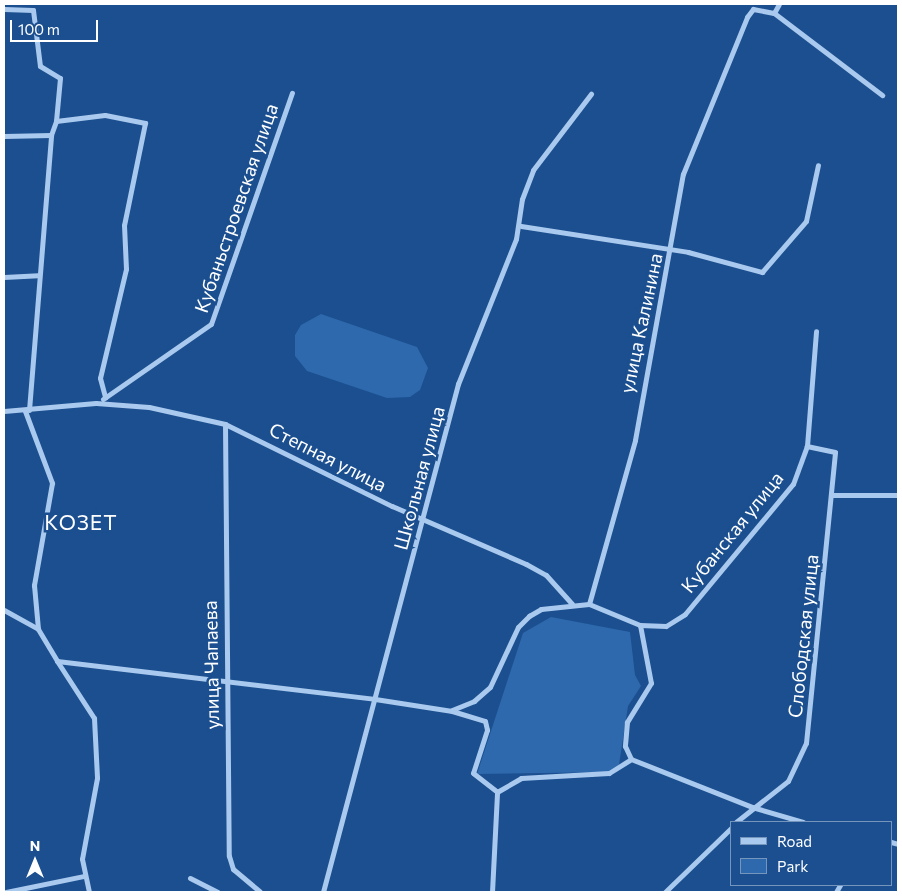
<!DOCTYPE html>
<html>
<head>
<meta charset="utf-8">
<style>
	body { margin:0 }
	#map { position:relative; width:902px; height:896px; overflow:hidden; background:#1b4f8f; font-family:Commissioner,sans-serif }
	div>[style] { position:absolute }
	.green>* { inset:0; background:#2e69ad }
	.minor>* { height:5px; margin:-2.5px; padding:0 2.5px; transform-origin:2.5px; border-radius:2.5px; background:#a9c9ee }
	span { translate:-50% -50%; white-space:nowrap; text-align:center; line-height:1.15; -webkit-text-stroke:5px #1b4f8f; paint-order:stroke }
	.street-label { font-size:19px; color:#fff }
	.quarter-label { font-size:21px; color:#fff; letter-spacing:1px }
	.frame { position:absolute; inset:0; border:5px solid #fff; pointer-events:none }
	.legend { position:absolute; left:730px; top:821px; width:162px; height:65px; box-sizing:border-box; background:#1b4f8f; border:1px solid #7695bc; margin:0; padding:6px 9px; list-style:none; font-size:15px; color:#fff }
	.legend li { display:flex; align-items:center; gap:10px; height:25px }
	.legend b { width:25px; border:1px solid #7695bc }
	.north { position:absolute; left:10px; top:836px; width:50px; height:50px; -webkit-text-stroke:4px #1b4f8f; paint-order:stroke; rotate:0deg; font-size:14px; font-weight:700; line-height:20px; text-align:center; color:#fff }
	.north::after { content:''; display:block; margin:auto; width:18px; height:22px; background:#fff; clip-path:polygon(50% 0,100% 100%,50% 72%,0 100%) }
	.scale { position:absolute; left:10px; top:20px; width:88px; height:22px; box-sizing:border-box; border:2px solid #fff; border-top:0; padding-left:6px; font-size:15px; line-height:18px; white-space:nowrap; color:#fff; -webkit-text-stroke:4px #1b4f8f; paint-order:stroke }
</style>
</head>
<body>
<div id="map">
	<div class="green">
		<div style="clip-path:polygon(321px 314px,417px 347px,428px 368px,420px 390px,410px 397px,387px 398px,307px 371px,295px 356px,295px 335px,301px 325px)"></div>
		<div style="clip-path:polygon(551px 617px,630px 632px,635px 675px,641px 686px,628px 706px,619px 765px,614px 772px,477px 774px,523px 633px)"></div>
	</div>
	<div class="minor">
		<div style="left:4px;top:9px;width:29px;rotate:2deg"></div>
		<div style="left:33px;top:10px;width:56px;rotate:82.9deg"></div>
		<div style="left:40px;top:66px;width:23px;rotate:31deg"></div>
		<div style="left:60px;top:78px;width:43px;rotate:95.3deg"></div>
		<div style="left:774px;top:13px;width:136px;rotate:37.2deg"></div>
		<div style="left:4px;top:136px;width:47px;rotate:-1.2deg"></div>
		<div style="left:521px;top:226px;width:169px;rotate:8.8deg"></div>
		<div style="left:688px;top:252px;width:77px;rotate:15.1deg"></div>
		<div style="left:762px;top:272px;width:67px;rotate:-49.2deg"></div>
		<div style="left:806px;top:221px;width:57px;rotate:-77.9deg"></div>
		<div style="left:4px;top:277px;width:34px;rotate:-3deg"></div>
		<div style="left:103px;top:399px;width:131px;rotate:-34.8deg"></div>
		<div style="left:211px;top:324px;width:245px;rotate:-70.7deg"></div>
		<div style="left:29px;top:410px;width:276px;rotate:-85.4deg"></div>
		<div style="left:51px;top:135px;width:15px;rotate:-70deg"></div>
		<div style="left:56px;top:121px;width:49px;rotate:-7deg"></div>
		<div style="left:105px;top:115px;width:41px;rotate:11.3deg"></div>
		<div style="left:145px;top:123px;width:104px;rotate:101.6deg"></div>
		<div style="left:124px;top:225px;width:44px;rotate:87.4deg"></div>
		<div style="left:126px;top:269px;width:112px;rotate:103.4deg"></div>
		<div style="left:100px;top:378px;width:20px;rotate:75deg"></div>
		<div style="left:4px;top:411px;width:92px;rotate:-5deg"></div>
		<div style="left:96px;top:403px;width:53px;rotate:4.3deg"></div>
		<div style="left:149px;top:407px;width:78px;rotate:12.6deg"></div>
		<div style="left:225px;top:424px;width:186px;rotate:26.2deg"></div>
		<div style="left:392px;top:506px;width:146px;rotate:23.4deg"></div>
		<div style="left:526px;top:564px;width:23px;rotate:29deg"></div>
		<div style="left:546px;top:575px;width:39px;rotate:48deg"></div>
		<div style="left:25px;top:411px;width:77px;rotate:69.4deg"></div>
		<div style="left:52px;top:483px;width:104px;rotate:100deg"></div>
		<div style="left:34px;top:585px;width:44px;rotate:84.8deg"></div>
		<div style="left:225px;top:424px;width:432px;rotate:89.5deg"></div>
		<div style="left:229px;top:856px;width:14px;rotate:73deg"></div>
		<div style="left:233px;top:869px;width:35px;rotate:40deg"></div>
		<div style="left:833px;top:495px;width:65px"></div>
		<div style="left:589px;top:604px;width:170px;rotate:-74.3deg"></div>
		<div style="left:635px;top:440px;width:270px;rotate:-79.8deg"></div>
		<div style="left:683px;top:174px;width:170px;rotate:-67.8deg"></div>
		<div style="left:747px;top:17px;width:10px;rotate:-53deg"></div>
		<div style="left:753px;top:9px;width:21px;rotate:11deg"></div>
		<div style="left:774px;top:13px;width:10px;rotate:-61deg"></div>
		<div style="left:4px;top:610px;width:39px;rotate:29deg"></div>
		<div style="left:38px;top:629px;width:37px;rotate:59deg"></div>
		<div style="left:57px;top:661px;width:320px;rotate:6.8deg"></div>
		<div style="left:375px;top:699px;width:78px;rotate:8.9deg"></div>
		<div style="left:452px;top:711px;width:34px;rotate:17deg"></div>
		<div style="left:485px;top:721px;width:9px;rotate:77deg"></div>
		<div style="left:487px;top:730px;width:45px;rotate:108deg"></div>
		<div style="left:473px;top:773px;width:31px;rotate:38deg"></div>
		<div style="left:640px;top:625px;width:26px;rotate:2deg"></div>
		<div style="left:666px;top:626px;width:22px;rotate:-32deg"></div>
		<div style="left:685px;top:614px;width:169px;rotate:-50.3deg"></div>
		<div style="left:793px;top:484px;width:40px;rotate:-69.8deg"></div>
		<div style="left:807px;top:446px;width:115px;rotate:-85.5deg"></div>
		<div style="left:57px;top:661px;width:68px;rotate:57deg"></div>
		<div style="left:94px;top:718px;width:60px;rotate:87.1deg"></div>
		<div style="left:97px;top:778px;width:82px;rotate:100.5deg"></div>
		<div style="left:82px;top:859px;width:34px;rotate:78deg"></div>
		<div style="left:452px;top:710px;width:24px;rotate:-22deg"></div>
		<div style="left:474px;top:701px;width:21px;rotate:-41deg"></div>
		<div style="left:490px;top:687px;width:66px;rotate:-65deg"></div>
		<div style="left:518px;top:627px;width:16px;rotate:-45deg"></div>
		<div style="left:529px;top:616px;width:14px;rotate:-30deg"></div>
		<div style="left:541px;top:609px;width:48px;rotate:-5.9deg"></div>
		<div style="left:589px;top:604px;width:55px;rotate:22.4deg"></div>
		<div style="left:640px;top:625px;width:59px;rotate:79.3deg"></div>
		<div style="left:651px;top:683px;width:46px;rotate:121.6deg"></div>
		<div style="left:627px;top:722px;width:24px;rotate:95deg"></div>
		<div style="left:625px;top:746px;width:14px;rotate:65deg"></div>
		<div style="left:497px;top:792px;width:28px;rotate:-30deg"></div>
		<div style="left:521px;top:778px;width:88px;rotate:-3.3deg"></div>
		<div style="left:609px;top:773px;width:26px;rotate:-32deg"></div>
		<div style="left:631px;top:759px;width:130px;rotate:21.6deg"></div>
		<div style="left:752px;top:807px;width:53px;rotate:16.4deg"></div>
		<div style="left:736px;top:822px;width:66px;rotate:-38.3deg"></div>
		<div style="left:788px;top:781px;width:42px;rotate:-64.7deg"></div>
		<div style="left:806px;top:743px;width:292px;rotate:-84.3deg"></div>
		<div style="left:835px;top:452px;width:29px;rotate:-168deg"></div>
		<div style="left:891px;top:842px;width:7px;rotate:16deg"></div>
		<div style="left:190px;top:878px;width:31px;rotate:27deg"></div>
		<div style="left:6px;top:892px;width:80px;rotate:-11.6deg"></div>
		<div style="left:323px;top:892px;width:526px;rotate:-75.12deg"></div>
		<div style="left:458px;top:384px;width:156px;rotate:-68.2deg"></div>
		<div style="left:516px;top:239px;width:40px;rotate:-81.5deg"></div>
		<div style="left:522px;top:199px;width:31px;rotate:-69deg"></div>
		<div style="left:533px;top:170px;width:96px;rotate:-52.7deg"></div>
		<div style="left:492px;top:892px;width:100px;rotate:-87.1deg"></div>
		<div style="left:665px;top:892px;width:92px;rotate:-44.1deg"></div>
		<div style="left:836px;top:892px;width:8px;rotate:-60deg"></div>
	</div>
	<div class="street-label">
		<span style="left:236px;top:208px;rotate:-71deg">Кубаньстроевская улица</span>
		<span style="left:641px;top:323px;rotate:-78deg">улица Калинина</span>
		<span style="left:328px;top:457px;rotate:27deg">Степная улица</span>
		<span style="left:419px;top:478px;rotate:-75deg">Школьная улица</span>
		<span style="left:732px;top:532px;rotate:-51deg">Кубанская улица</span>
		<span style="left:803px;top:636px;rotate:-84deg">Слободская улица</span>
		<span style="left:211px;top:665px;rotate:-91deg">улица Чапаева</span>
	</div>
	<div class="quarter-label">
		<span style="left:81px;top:522px">КОЗЕТ</span>
	</div>
	<div class="frame"></div>
	<ul class="legend">
	<li><b style="height:6px;background:#a9c9ee"></b>Road</li>
	<li><b style="height:14px;background:#2e69ad"></b>Park</li>
	</ul>
	<div class="north">N</div>
	<div class="scale">100 m</div>
</div>
</body>
</html>
